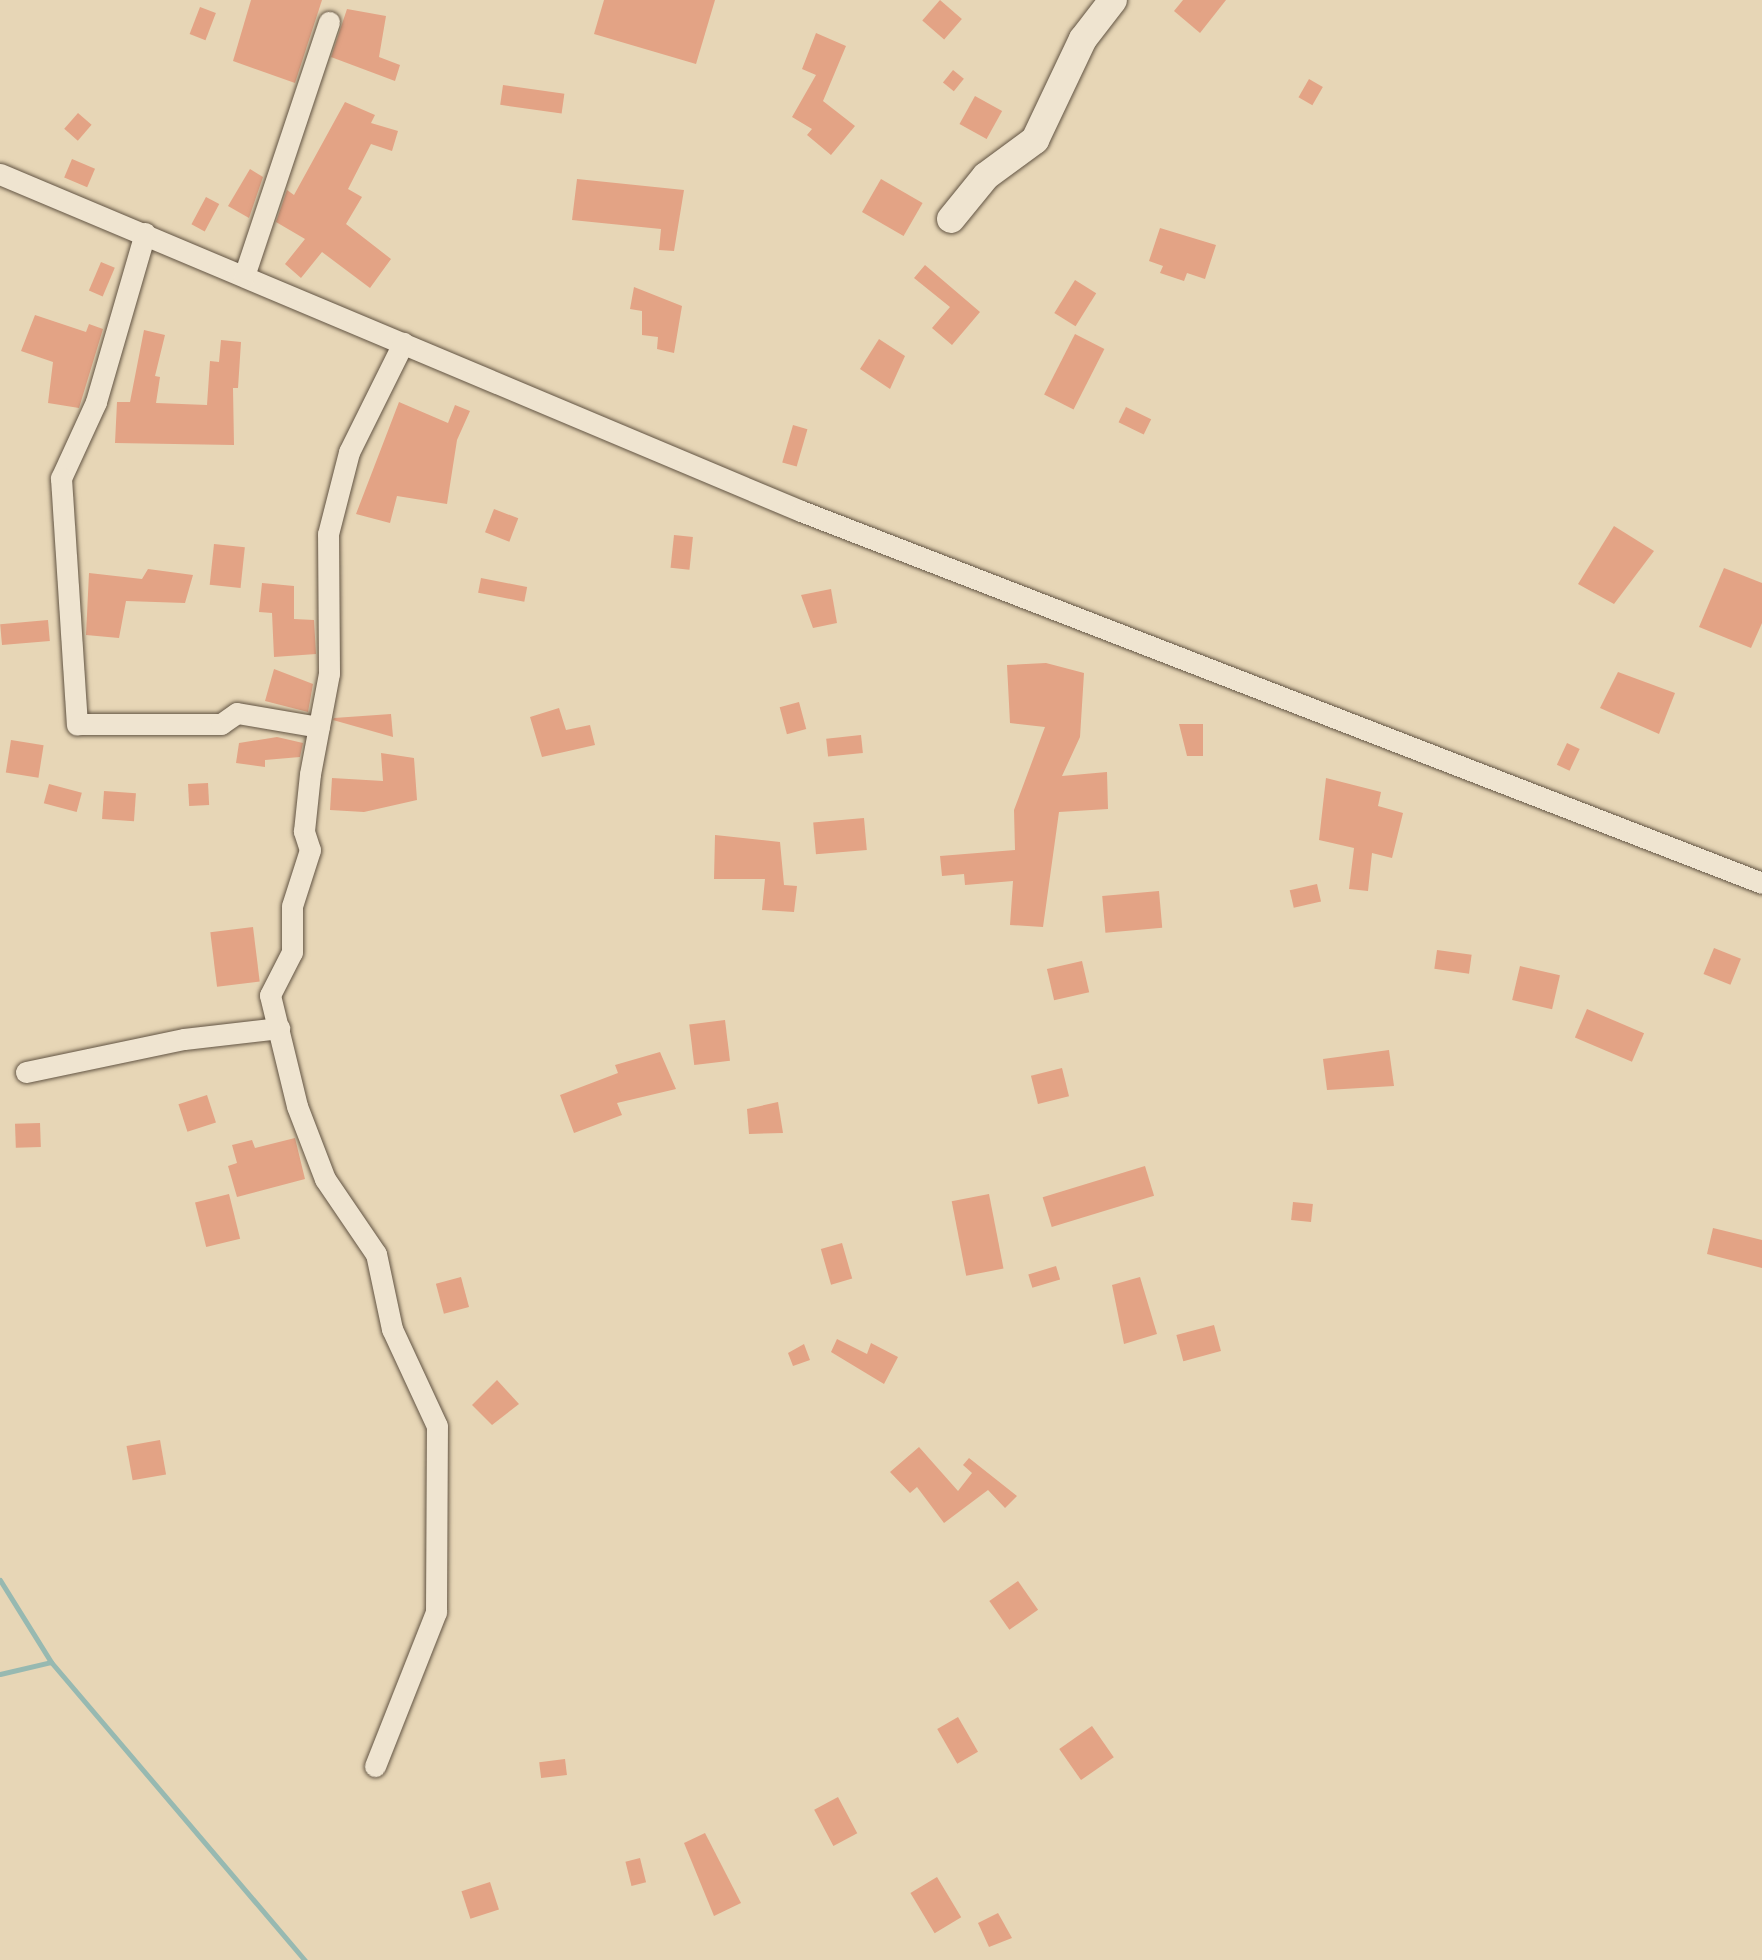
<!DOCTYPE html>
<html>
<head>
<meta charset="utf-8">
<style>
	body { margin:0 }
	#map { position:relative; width:1762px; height:1960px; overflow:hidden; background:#e7d6b6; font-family:"Old Standard TT",serif }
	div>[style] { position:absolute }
	.stream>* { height:5px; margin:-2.5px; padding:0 2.5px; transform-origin:2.5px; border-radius:2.5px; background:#97b9b1 }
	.building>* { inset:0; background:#e3a385; transform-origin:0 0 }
	.roads { filter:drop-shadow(0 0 2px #625443) drop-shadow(0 0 2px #625443) }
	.street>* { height:21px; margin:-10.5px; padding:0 10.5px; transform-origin:10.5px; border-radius:10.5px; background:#efe4d0 }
	.secondary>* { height:28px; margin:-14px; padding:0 14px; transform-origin:14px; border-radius:14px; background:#efe4d0 }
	span { translate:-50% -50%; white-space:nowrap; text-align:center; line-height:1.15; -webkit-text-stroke:7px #efe4d0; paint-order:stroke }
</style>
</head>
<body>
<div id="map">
	<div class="stream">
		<div style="left:0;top:1580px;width:97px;rotate:58.1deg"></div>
		<div style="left:0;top:1674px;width:52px;rotate:-13.2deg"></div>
		<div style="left:51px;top:1662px;width:392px;rotate:49.6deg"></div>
	</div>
	<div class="building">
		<div style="clip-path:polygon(251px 0,322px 0,295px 83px,233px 61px)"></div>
		<div style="clip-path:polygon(604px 0,715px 0,696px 64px,594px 34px)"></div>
		<div style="left:940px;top:0;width:29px;height:27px;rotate:41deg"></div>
		<div style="clip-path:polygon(1183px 0,1226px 0,1200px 33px,1174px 11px)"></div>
		<div style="left:200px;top:7px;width:17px;height:29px;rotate:21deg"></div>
		<div style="clip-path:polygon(347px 9px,386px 16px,379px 57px,400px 65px,395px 81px,331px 57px)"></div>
		<div style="clip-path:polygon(816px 33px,846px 46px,823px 101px,855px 126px,831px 155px,807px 135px,812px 129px,792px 117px,816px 75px,802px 69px)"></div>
		<div style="left:953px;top:70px;width:14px;height:16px;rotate:39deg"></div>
		<div style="left:1309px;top:79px;width:16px;height:21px;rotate:30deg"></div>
		<div style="left:503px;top:85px;width:62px;height:20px;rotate:8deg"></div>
		<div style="left:975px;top:96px;width:31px;height:32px;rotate:29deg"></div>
		<div style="clip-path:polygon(345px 102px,375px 115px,371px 123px,398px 131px,392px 151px,371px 144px,348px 189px,362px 197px,346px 224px,391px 259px,370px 288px,322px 252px,301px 278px,285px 264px,305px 239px,276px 222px,287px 190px,294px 195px)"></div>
		<div style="left:78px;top:113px;width:18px;height:21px;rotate:41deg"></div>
		<div style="left:72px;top:159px;width:25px;height:20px;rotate:23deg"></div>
		<div style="clip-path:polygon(250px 169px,263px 177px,249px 218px,228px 206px)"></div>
		<div style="clip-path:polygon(577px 179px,684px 190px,674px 251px,659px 250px,661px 229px,572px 220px)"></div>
		<div style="left:881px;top:179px;width:48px;height:38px;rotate:30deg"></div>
		<div style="left:206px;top:197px;width:15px;height:31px;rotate:28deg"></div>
		<div style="clip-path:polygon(1160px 228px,1216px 245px,1205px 279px,1187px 273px,1184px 281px,1160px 273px,1163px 266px,1149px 261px)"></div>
		<div style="left:101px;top:262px;width:15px;height:31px;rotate:23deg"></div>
		<div style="clip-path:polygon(925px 265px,980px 312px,952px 345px,932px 328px,950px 307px,914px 278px)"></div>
		<div style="left:1075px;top:280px;width:25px;height:39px;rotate:32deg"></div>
		<div style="clip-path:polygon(634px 287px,682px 306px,674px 353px,657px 349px,658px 337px,642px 335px,642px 311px,630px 309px)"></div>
		<div style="clip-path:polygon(35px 315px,86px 332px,89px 324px,103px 329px,79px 408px,48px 403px,53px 362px,21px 351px)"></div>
		<div style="clip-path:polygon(144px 330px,165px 335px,155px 376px,160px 377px,156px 403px,207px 405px,210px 361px,219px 362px,221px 340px,241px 342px,238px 388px,233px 388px,234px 445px,115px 443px,117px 402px,130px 402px)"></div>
		<div style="left:1075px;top:334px;width:33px;height:68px;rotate:27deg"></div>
		<div style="clip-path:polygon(879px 339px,905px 356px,890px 389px,860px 369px)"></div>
		<div style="clip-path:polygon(399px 402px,448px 423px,455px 405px,470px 411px,457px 440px,447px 504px,397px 496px,390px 523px,356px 514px)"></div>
		<div style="left:1126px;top:407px;width:28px;height:17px;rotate:26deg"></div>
		<div style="left:793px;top:425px;width:15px;height:39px;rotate:16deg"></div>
		<div style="left:494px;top:509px;width:26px;height:25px;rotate:21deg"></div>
		<div style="clip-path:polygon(1614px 526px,1654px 551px,1614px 604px,1578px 584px)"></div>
		<div style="left:674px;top:535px;width:19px;height:33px;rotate:6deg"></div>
		<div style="left:214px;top:544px;width:31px;height:41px;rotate:6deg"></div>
		<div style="clip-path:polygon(1724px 568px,1762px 583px,1762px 623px,1751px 648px,1699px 627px)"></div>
		<div style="clip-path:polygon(148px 569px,193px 575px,185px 603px,126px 601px,119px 638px,86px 635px,89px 573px,142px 579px)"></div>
		<div style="left:481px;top:578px;width:47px;height:15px;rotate:11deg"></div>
		<div style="clip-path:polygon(262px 583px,294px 586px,294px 619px,314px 620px,316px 654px,274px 657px,272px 613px,259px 612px)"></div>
		<div style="clip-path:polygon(831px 589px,837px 623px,813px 628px,801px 595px)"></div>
		<div style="left:48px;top:620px;width:21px;height:48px;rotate:85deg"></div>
		<div style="clip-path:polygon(1046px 663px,1084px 673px,1080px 737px,1062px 776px,1107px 772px,1108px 809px,1059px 812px,1043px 927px,1010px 925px,1013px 881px,965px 885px,964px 874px,942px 876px,940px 856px,1015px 850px,1014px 810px,1045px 727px,1010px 723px,1007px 665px)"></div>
		<div style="clip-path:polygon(274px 669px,313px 684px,308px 712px,265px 701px)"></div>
		<div style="clip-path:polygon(1618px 672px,1675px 693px,1659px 734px,1600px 708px)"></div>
		<div style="left:799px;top:702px;width:28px;height:20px;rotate:75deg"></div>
		<div style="clip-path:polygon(559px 708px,566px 730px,590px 725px,595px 745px,542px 757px,530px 717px)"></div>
		<div style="clip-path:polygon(391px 714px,393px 737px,333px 720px,334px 718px)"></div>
		<div style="clip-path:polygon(1179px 724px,1203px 724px,1203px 756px,1187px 756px)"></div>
		<div style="left:861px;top:735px;width:18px;height:35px;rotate:84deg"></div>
		<div style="clip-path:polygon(277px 737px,303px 743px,300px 757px,265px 760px,265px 767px,236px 763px,239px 743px)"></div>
		<div style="left:11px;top:740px;width:33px;height:33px;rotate:9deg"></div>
		<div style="left:1567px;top:743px;width:14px;height:24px;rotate:25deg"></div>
		<div style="clip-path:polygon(381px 753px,414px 758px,417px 800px,364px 812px,330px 810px,332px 778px,383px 781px)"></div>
		<div style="clip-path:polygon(1326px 778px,1381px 792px,1378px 806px,1403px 813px,1392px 858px,1372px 853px,1368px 891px,1349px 889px,1354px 848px,1319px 840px)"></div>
		<div style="left:208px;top:783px;width:22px;height:20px;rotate:87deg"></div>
		<div style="left:49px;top:784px;width:34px;height:20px;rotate:15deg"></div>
		<div style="left:104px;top:791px;width:32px;height:28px;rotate:4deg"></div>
		<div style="left:864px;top:818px;width:32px;height:51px;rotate:85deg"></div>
		<div style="clip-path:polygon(715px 835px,780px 842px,784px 885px,797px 886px,794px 912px,762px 910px,765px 879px,714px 879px)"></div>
		<div style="left:1317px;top:884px;width:18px;height:28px;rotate:77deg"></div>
		<div style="left:1159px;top:891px;width:37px;height:57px;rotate:85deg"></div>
		<div style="left:253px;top:927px;width:55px;height:43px;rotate:83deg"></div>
		<div style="left:1714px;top:948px;width:29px;height:28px;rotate:22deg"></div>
		<div style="left:1437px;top:950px;width:35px;height:19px;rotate:8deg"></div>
		<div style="left:1082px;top:961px;width:32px;height:36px;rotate:77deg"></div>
		<div style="left:1520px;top:966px;width:41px;height:35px;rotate:13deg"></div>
		<div style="left:1587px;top:1009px;width:62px;height:31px;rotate:23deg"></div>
		<div style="left:725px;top:1020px;width:41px;height:36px;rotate:83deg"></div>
		<div style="clip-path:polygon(1389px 1050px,1394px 1086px,1327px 1090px,1323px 1059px)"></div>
		<div style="clip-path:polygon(660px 1052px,676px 1089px,617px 1103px,622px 1115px,574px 1133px,560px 1095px,618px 1073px,615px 1065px)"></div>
		<div style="left:1062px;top:1068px;width:29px;height:32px;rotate:76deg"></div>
		<div style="left:207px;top:1095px;width:29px;height:30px;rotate:72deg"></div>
		<div style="clip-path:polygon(778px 1102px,783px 1133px,749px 1134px,747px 1109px)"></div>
		<div style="left:40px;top:1123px;width:24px;height:25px;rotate:88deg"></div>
		<div style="clip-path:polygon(295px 1138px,305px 1179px,237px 1197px,228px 1166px,237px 1163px,232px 1145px,252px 1140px,255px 1148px)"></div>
		<div style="left:1145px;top:1166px;width:31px;height:107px;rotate:73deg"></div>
		<div style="left:229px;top:1194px;width:46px;height:35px;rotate:76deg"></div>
		<div style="left:989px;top:1194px;width:76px;height:38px;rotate:79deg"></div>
		<div style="left:1293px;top:1202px;width:20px;height:18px;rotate:6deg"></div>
		<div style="clip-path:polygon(1713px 1228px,1762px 1240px,1762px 1268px,1707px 1254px)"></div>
		<div style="left:842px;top:1243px;width:37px;height:22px;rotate:74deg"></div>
		<div style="left:1056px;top:1266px;width:14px;height:29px;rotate:73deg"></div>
		<div style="left:461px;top:1277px;width:31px;height:26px;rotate:75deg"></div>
		<div style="clip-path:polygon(1140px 1277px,1157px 1334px,1124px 1344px,1112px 1285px)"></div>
		<div style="left:1214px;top:1325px;width:27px;height:39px;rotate:75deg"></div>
		<div style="clip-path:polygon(837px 1339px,867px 1354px,871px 1343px,898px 1357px,884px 1384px,831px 1352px)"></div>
		<div style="clip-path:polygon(804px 1344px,810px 1360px,793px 1366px,788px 1353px)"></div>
		<div style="clip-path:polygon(497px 1380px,519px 1404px,492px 1425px,472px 1405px)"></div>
		<div style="left:160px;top:1440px;width:35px;height:34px;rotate:80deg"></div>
		<div style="clip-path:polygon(919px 1447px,958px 1491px,972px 1473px,963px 1465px,969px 1458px,1017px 1496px,1005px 1508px,988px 1490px,944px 1523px,917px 1487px,910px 1493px,890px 1472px)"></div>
		<div style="left:1018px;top:1581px;width:35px;height:35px;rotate:55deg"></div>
		<div style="left:958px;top:1717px;width:40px;height:24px;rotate:60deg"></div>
		<div style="left:1092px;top:1726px;width:38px;height:40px;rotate:55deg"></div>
		<div style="left:565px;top:1759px;width:16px;height:26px;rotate:83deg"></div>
		<div style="left:838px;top:1797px;width:41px;height:27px;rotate:62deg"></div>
		<div style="clip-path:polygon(705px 1833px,741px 1903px,714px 1916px,684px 1843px)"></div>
		<div style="left:640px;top:1858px;width:25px;height:15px;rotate:76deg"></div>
		<div style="left:937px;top:1877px;width:47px;height:31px;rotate:59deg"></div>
		<div style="left:490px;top:1882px;width:29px;height:30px;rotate:72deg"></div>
		<div style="clip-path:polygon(998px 1913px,1012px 1938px,989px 1947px,978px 1923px)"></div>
	</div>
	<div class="roads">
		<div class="street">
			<div style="left:0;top:174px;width:869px;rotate:22.82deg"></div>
			<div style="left:801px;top:511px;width:1030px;rotate:21.16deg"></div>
			<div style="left:145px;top:233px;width:176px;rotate:106.2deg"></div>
			<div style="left:96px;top:402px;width:84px;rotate:114.7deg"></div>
			<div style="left:61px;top:478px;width:247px;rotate:86.3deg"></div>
			<div style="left:77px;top:724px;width:144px"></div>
			<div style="left:221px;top:724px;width:19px;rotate:-35deg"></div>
			<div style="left:237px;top:713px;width:83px;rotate:9.7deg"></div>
			<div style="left:244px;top:276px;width:268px;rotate:-71.5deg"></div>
			<div style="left:26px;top:1072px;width:161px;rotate:-11.8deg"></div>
			<div style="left:184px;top:1039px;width:96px;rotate:-6.6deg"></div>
			<div style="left:375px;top:1766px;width:166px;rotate:-68.4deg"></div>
			<div style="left:436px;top:1612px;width:186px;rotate:-89.7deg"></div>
			<div style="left:437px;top:1426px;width:107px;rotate:-114.9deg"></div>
			<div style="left:392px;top:1329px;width:77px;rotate:-102deg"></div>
			<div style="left:376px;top:1254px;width:91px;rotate:-124.2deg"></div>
			<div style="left:325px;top:1179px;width:78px;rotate:-111deg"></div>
			<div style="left:297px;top:1106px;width:114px;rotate:-103.7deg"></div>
			<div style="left:270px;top:995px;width:48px;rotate:-62.9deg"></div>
			<div style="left:292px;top:952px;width:46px;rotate:-90deg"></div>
			<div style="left:292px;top:906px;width:59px;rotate:-72.2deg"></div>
			<div style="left:310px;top:850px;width:20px;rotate:-108deg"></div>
			<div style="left:304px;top:831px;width:57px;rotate:-84deg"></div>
			<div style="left:310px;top:774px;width:103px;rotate:-79.3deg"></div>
			<div style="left:329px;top:673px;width:139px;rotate:-90.4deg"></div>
			<div style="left:328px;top:534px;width:85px;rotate:-75.6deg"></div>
			<div style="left:349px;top:452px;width:122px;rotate:-63.6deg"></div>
		</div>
		<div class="secondary">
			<div style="left:951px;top:219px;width:55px;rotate:-50.9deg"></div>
			<div style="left:986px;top:176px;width:61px;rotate:-36.3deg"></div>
			<div style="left:1035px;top:140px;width:112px;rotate:-64.6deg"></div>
			<div style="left:1083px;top:39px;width:49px;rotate:-52.4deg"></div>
		</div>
	</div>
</div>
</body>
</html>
